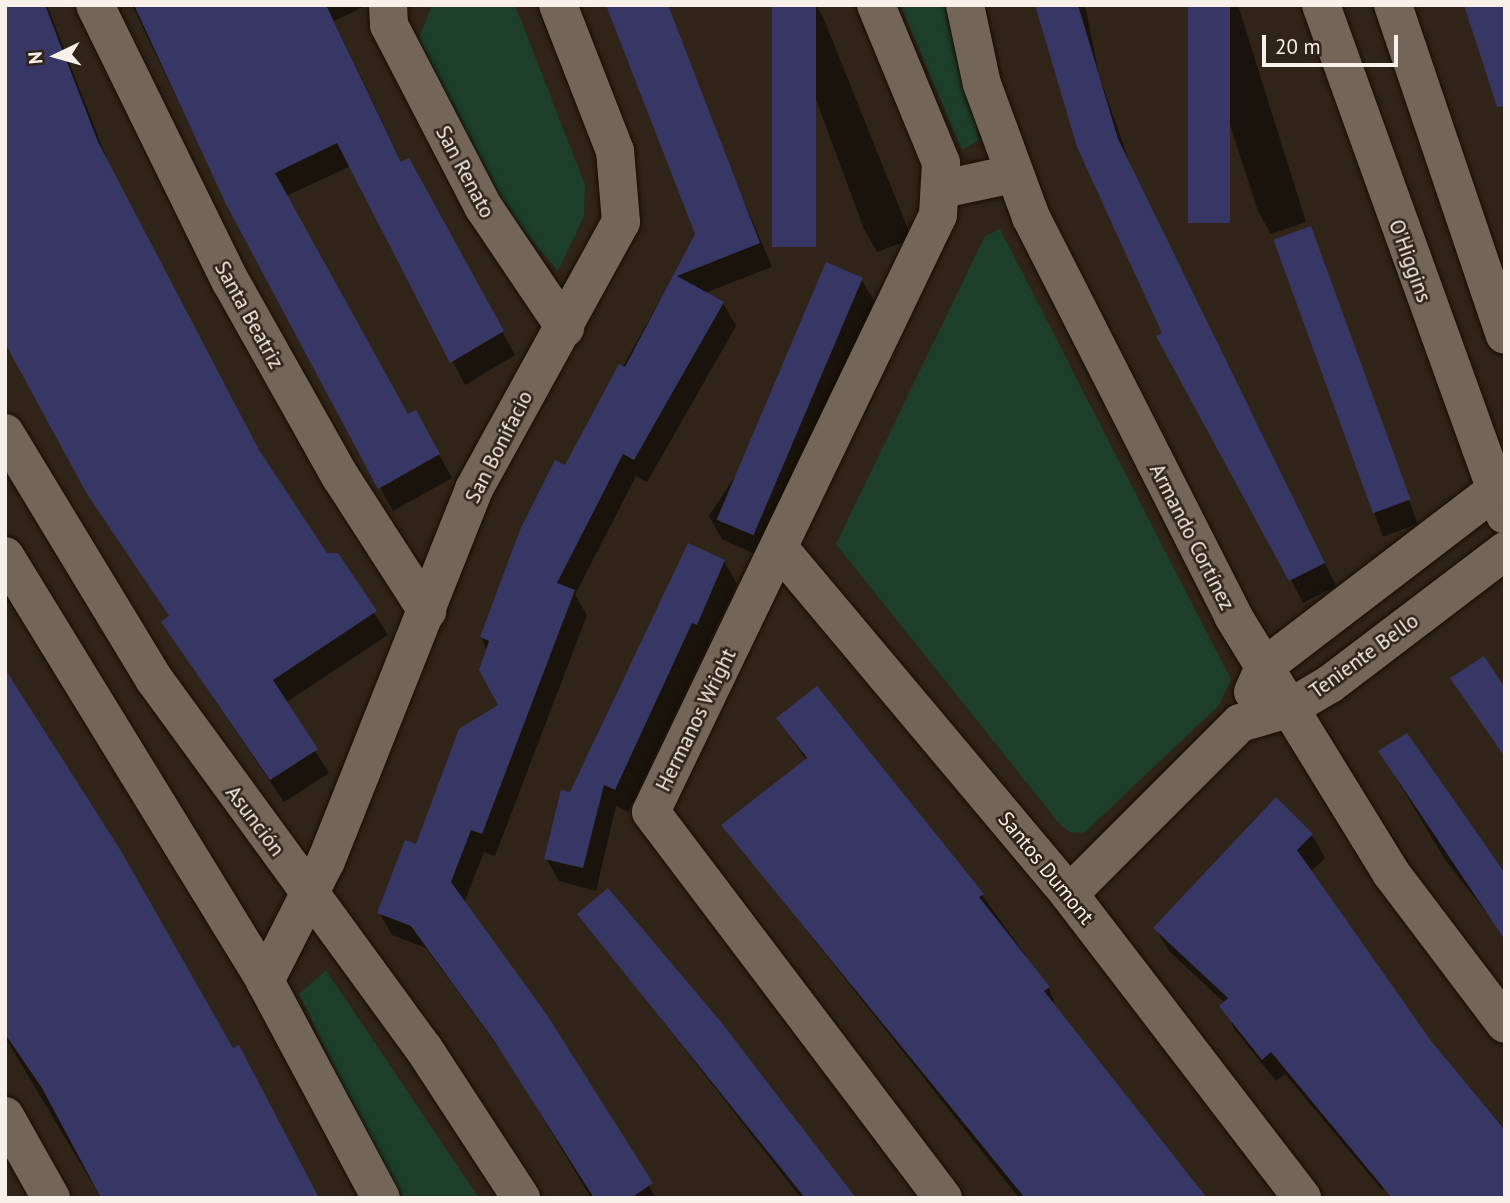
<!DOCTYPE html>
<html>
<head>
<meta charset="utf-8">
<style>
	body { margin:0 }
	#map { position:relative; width:1510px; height:1203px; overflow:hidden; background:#302418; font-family:"PT Sans",sans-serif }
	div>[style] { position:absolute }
	.green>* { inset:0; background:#1d3e29 }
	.shadow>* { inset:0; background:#0007; transform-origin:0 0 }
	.building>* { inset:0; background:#373765; transform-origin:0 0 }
	.roads { filter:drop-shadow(0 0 2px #170d03) drop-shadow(0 0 2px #170d03) }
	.minor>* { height:38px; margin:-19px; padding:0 19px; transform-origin:19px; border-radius:19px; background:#736558 }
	span { translate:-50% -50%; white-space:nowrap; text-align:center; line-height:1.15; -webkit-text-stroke:5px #302418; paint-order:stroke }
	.street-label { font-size:21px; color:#f9f0e9 }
	.frame { position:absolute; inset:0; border:7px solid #f9f0e9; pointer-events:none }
	.north { position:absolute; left:21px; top:21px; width:70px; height:70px; -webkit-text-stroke:5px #302418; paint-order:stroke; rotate:265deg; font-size:19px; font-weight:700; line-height:28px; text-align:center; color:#f9f0e9 }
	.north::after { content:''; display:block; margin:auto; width:24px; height:32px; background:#f9f0e9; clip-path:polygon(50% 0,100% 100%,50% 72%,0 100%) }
	.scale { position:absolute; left:1262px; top:35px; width:136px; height:32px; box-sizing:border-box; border:4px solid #f9f0e9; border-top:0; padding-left:9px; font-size:21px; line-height:24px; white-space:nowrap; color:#f9f0e9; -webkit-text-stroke:5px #302418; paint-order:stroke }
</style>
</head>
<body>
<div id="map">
	<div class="green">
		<div style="clip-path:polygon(432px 5px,515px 5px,585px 185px,584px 216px,558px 271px,504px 208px,418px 40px)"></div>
		<div style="clip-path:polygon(900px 5px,947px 5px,979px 140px,962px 150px)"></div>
		<div style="clip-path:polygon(1000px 229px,1231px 680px,1218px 706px,1084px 833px,1069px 832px,1058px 822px,836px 544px,985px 236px)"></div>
		<div style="clip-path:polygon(326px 970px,479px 1198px,397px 1198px,299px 994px)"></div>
	</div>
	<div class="shadow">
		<div style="clip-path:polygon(5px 5px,47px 5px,110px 167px,264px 460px,326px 555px,337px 555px,388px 635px,285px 703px,329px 773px,284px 802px,177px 645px,164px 622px,170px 618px,103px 517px)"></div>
		<div style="clip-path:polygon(132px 5px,368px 5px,334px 21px,402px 163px,421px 183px,515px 355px,465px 385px,351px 166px,286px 196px,408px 416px,415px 412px,452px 478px,393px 511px,227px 203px)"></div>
		<div style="clip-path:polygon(781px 5px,816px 5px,823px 17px,912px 239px,877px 252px,864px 229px)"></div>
		<div style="clip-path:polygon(1038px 5px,1085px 5px,1099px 75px,1130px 164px,1336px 586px,1303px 603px,1165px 334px,1079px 147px)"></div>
		<div style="clip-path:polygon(1191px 5px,1238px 5px,1306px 222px,1271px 234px,1258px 211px)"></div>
		<div style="clip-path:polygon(721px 146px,772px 267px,705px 293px,723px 303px,736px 326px,647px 482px,636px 476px,575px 595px,587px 615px,495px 856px,484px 852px,464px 903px,572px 1055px,656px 1198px,591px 1198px,511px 1065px,426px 948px,392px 935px,379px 912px,501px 705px,482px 637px,566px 468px,697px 234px)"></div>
		<div style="left:1310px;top:228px;width:315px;height:37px;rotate:70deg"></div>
		<div style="clip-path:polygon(862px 280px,875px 303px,757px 555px,722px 539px,709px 516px)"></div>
		<div style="clip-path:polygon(724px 561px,737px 584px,628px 812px,616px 806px,596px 891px,559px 881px,546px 858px,570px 794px)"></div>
		<div style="clip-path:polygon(5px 670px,315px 1198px,101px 1198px,5px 1037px)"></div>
		<div style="clip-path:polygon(778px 719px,982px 895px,1049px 988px,1058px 1013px,1205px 1198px,1019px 1198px,723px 825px,806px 760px)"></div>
		<div style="clip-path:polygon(1406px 736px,1505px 872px,1505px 937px,1446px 861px,1394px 775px)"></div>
		<div style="clip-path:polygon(1312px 835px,1325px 858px,1310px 872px,1430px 1042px,1505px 1129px,1505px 1194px,1450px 1132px,1382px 1190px,1285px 1074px,1276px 1081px,1234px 1029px,1225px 1003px,1169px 951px,1155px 928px)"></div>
		<div style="clip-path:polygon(579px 914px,854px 1198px,801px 1198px)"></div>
	</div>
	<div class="building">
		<div style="clip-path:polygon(5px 5px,45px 5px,98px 142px,259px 450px,327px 553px,338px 553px,377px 611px,273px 680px,318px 749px,270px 780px,161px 622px,169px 616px,87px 494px,5px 343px)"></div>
		<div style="clip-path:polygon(134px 5px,326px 5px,401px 162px,409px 158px,504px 331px,450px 363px,337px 143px,275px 173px,408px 414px,416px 410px,440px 454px,378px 489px,226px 204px)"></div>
		<div style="clip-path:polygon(606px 5px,668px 5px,760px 243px,677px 276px,724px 302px,634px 460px,623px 454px,557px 583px,575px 590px,482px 834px,471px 830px,451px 882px,547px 1015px,653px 1183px,631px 1198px,594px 1198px,495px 1042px,411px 926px,377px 913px,405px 840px,416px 844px,459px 729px,498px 705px,479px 670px,489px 641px,480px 637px,520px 530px,555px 460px,565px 465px,619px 364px,625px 367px,695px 234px)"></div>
		<div style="left:772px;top:5px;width:44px;height:242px"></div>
		<div style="clip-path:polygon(1035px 5px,1078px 5px,1118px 139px,1325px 563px,1289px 581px,1156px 336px,1162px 333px,1077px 147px)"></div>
		<div style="left:1188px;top:5px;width:42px;height:218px"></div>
		<div style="clip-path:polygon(1464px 5px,1505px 5px,1505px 106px,1497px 107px)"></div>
		<div style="left:1311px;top:226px;width:291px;height:40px;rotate:70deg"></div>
		<div style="left:826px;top:262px;width:40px;height:280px;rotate:23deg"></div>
		<div style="clip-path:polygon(688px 543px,725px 560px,697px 625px,692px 623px,615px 790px,604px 785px,583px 868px,544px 859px,561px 790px,570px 792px)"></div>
		<div style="clip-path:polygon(1484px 656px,1505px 688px,1505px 757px,1450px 678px)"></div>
		<div style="clip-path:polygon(5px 669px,121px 851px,233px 1048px,239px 1045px,319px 1198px,101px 1198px,42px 1088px,5px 1034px)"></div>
		<div style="clip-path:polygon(817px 686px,984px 894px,979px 897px,1050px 987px,1044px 991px,1207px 1198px,1025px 1198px,721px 825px,807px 758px,776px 718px)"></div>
		<div style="clip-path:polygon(1407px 733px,1505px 873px,1505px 940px,1378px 751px)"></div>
		<div style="clip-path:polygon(1276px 797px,1313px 834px,1297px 850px,1431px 1041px,1505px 1130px,1505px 1198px,1392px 1198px,1271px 1052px,1262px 1060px,1219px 1006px,1228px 998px,1153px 928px)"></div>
		<div style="clip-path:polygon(608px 888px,721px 1022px,856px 1198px,805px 1198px,577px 914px)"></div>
	</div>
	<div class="roads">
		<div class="minor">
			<div style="left:95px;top:5px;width:309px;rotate:63.9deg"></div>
			<div style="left:231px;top:282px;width:223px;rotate:60.7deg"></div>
			<div style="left:340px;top:476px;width:161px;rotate:57.2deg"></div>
			<div style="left:388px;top:5px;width:20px;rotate:87deg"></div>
			<div style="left:389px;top:25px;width:206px;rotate:62.6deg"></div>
			<div style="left:484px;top:208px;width:145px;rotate:56deg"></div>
			<div style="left:876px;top:5px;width:171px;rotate:67.6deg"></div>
			<div style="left:941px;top:163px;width:52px;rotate:93.3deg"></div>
			<div style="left:938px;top:215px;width:662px;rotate:115.68deg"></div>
			<div style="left:651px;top:812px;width:484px;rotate:52.9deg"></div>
			<div style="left:965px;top:5px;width:81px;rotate:77.9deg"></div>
			<div style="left:982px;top:84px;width:142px;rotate:69.8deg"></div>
			<div style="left:1031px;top:217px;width:447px;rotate:63.1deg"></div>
			<div style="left:1233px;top:616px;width:302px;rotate:58.4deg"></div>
			<div style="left:1391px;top:873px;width:189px;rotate:52.9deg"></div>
			<div style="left:1321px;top:5px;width:542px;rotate:70.16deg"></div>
			<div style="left:1393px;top:5px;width:348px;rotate:71.3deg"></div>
			<div style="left:943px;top:189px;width:72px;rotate:-12.1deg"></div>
			<div style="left:5px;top:433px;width:288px;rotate:58.8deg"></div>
			<div style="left:154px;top:679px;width:458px;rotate:53.9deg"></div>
			<div style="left:424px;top:1049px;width:178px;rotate:56.9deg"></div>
			<div style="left:779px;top:548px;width:451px;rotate:50deg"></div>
			<div style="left:1069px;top:894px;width:383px;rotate:52.5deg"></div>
			<div style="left:5px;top:556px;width:498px;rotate:58.5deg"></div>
			<div style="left:265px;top:981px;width:246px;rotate:61.9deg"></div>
			<div style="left:1253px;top:692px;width:27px;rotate:-66deg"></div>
			<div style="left:1264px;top:667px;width:303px;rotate:-37.4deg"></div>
			<div style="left:1069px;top:894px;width:242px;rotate:-45deg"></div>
			<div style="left:1240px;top:723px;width:50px;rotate:-16.3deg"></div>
			<div style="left:1288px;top:709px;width:49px;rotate:-30.8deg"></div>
			<div style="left:1330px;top:684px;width:220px;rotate:-37.2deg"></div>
			<div style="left:265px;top:981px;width:135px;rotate:-63.1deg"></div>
			<div style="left:326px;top:861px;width:400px;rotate:-68.3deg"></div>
			<div style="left:474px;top:489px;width:305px;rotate:-61.2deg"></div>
			<div style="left:621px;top:222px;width:71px;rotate:-94.8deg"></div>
			<div style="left:615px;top:151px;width:157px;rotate:-111.3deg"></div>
			<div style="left:5px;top:1116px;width:94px;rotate:60.7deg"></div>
		</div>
	</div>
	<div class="street-label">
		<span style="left:465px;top:172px;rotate:62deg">San Renato</span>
		<span style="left:1410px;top:261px;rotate:70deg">O'Higgins</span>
		<span style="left:249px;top:315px;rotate:61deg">Santa Beatriz</span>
		<span style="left:499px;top:447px;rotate:-63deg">San Bonifacio</span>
		<span style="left:1192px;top:537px;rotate:63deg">Armando Cortínez</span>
		<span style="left:1364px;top:656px;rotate:-36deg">Teniente Bello</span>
		<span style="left:696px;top:720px;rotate:-64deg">Hermanos Wright</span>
		<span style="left:255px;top:821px;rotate:53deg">Asunción</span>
		<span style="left:1046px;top:868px;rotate:51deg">Santos Dumont</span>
	</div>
	<div class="frame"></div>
	<div class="north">N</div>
	<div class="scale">20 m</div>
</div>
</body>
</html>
